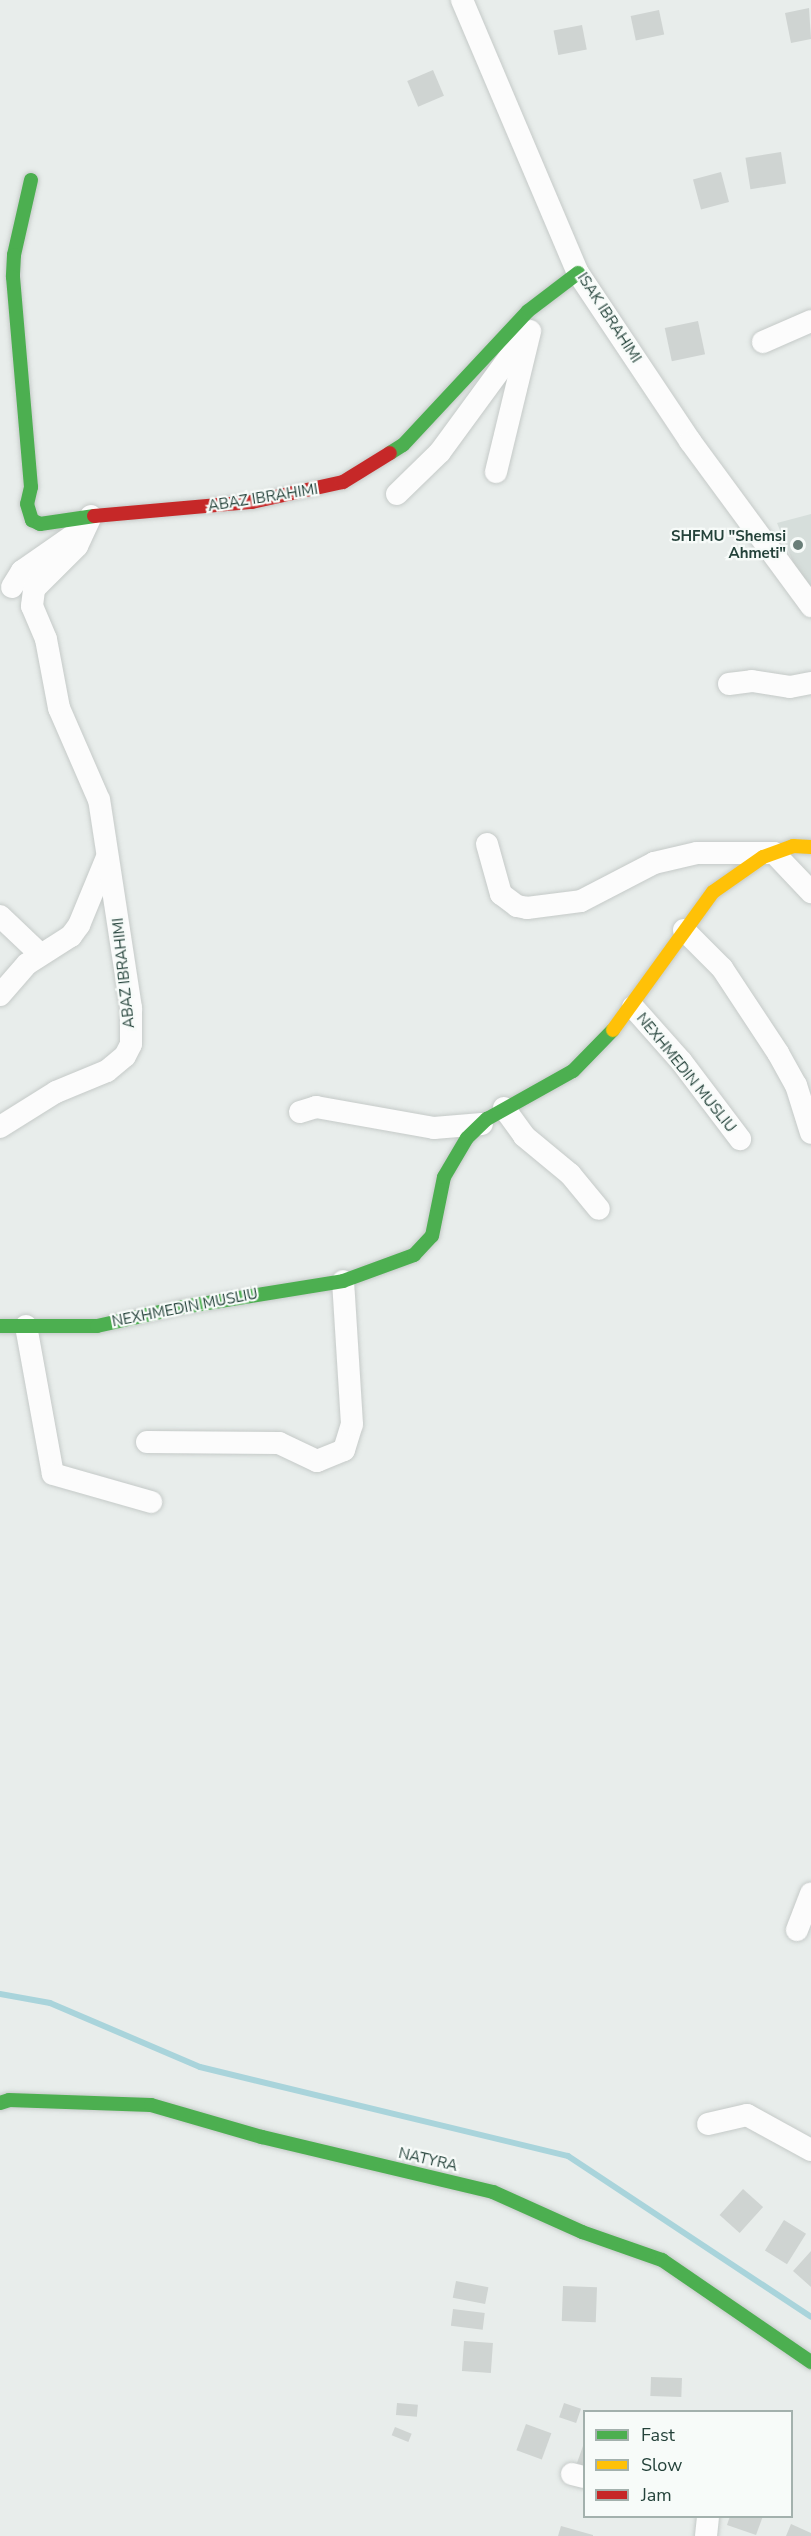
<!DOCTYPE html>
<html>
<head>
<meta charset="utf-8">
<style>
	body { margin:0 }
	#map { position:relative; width:811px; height:2536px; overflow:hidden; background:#e8edeb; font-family:"Nunito Sans",sans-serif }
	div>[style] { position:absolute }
	.built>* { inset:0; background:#d6dedb }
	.stream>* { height:6px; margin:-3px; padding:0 3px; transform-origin:3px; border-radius:3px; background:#a9d4db }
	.building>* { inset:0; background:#cfd4d2; transform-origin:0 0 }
	.roads { filter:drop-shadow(0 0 2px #c5cac8) drop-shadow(0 0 2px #c5cac8) }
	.street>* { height:22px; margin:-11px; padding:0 11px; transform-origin:11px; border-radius:11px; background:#fcfcfc }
	.fast>* { height:14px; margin:-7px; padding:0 7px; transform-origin:7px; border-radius:7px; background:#4caf50 }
	.slow>* { height:14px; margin:-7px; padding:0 7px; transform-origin:7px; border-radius:7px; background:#ffc107 }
	.jam>* { height:14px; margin:-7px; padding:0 7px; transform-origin:7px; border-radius:7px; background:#c62828 }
	.dots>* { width:16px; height:16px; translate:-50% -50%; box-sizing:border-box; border:3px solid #f7fbf9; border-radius:50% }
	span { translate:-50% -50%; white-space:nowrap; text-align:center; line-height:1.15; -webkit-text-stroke:4.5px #f7fbf9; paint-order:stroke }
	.street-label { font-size:15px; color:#24423a }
	.poi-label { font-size:15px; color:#24423a; font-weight:700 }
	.right { translate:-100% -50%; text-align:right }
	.legend { position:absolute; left:583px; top:2410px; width:210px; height:108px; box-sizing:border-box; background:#f7fbf9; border:2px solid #a3b1ad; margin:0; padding:8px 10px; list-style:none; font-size:18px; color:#24423a }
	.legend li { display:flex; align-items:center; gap:12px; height:30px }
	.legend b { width:30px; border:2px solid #a3b1ad }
</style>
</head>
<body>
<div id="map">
	<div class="built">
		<div style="clip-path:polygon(811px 514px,811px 588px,795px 567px,777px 523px)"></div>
	</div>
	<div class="stream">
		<div style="left:0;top:1994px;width:51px;rotate:10.2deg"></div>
		<div style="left:50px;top:2003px;width:163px;rotate:23.1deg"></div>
		<div style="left:200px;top:2067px;width:379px;rotate:13.6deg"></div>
		<div style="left:568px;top:2156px;width:291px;rotate:33.5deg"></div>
	</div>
	<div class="building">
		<div style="clip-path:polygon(809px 8px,811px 39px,791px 43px,785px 13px)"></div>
		<div style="left:659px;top:10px;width:25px;height:29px;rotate:78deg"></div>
		<div style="left:582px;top:25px;width:25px;height:29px;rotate:79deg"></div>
		<div style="left:433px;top:70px;width:28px;height:28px;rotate:67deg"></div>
		<div style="left:781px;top:152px;width:32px;height:36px;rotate:81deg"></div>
		<div style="left:721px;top:172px;width:31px;height:29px;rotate:75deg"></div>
		<div style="left:698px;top:321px;width:34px;height:34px;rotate:78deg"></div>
		<div style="left:743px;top:2189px;width:27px;height:35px;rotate:42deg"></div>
		<div style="left:784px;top:2220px;width:26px;height:36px;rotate:32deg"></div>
		<div style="clip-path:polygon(811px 2251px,811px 2287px,793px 2271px)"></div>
		<div style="left:456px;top:2281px;width:33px;height:17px;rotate:11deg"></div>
		<div style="left:563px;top:2286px;width:34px;height:35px;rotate:2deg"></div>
		<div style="left:453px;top:2309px;width:32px;height:17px;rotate:7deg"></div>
		<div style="left:464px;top:2341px;width:29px;height:30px;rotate:4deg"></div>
		<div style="left:651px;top:2377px;width:31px;height:19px;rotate:2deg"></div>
		<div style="left:397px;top:2403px;width:21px;height:12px;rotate:5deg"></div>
		<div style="left:564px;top:2403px;width:18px;height:15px;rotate:19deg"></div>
		<div style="left:526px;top:2424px;width:27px;height:28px;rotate:20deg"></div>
		<div style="left:395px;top:2427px;width:18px;height:9px;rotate:22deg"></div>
		<div style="clip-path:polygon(584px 2443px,584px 2466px,577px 2463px)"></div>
		<div style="clip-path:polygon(730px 2516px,763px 2516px,756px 2535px,727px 2525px)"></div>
		<div style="clip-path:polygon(791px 2524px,811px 2533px,811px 2536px,786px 2536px)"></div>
		<div style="clip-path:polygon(561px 2526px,593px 2535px,593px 2536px,558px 2536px)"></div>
	</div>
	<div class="roads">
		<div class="street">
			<div style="left:462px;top:0;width:297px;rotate:67deg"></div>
			<div style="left:578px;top:273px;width:202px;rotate:56.3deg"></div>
			<div style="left:690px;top:441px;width:205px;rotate:53.7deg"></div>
			<div style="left:763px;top:342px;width:52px;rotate:-23.6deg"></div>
			<div style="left:496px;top:472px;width:145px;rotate:-76.4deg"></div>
			<div style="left:397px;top:494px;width:60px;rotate:-44.3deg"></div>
			<div style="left:440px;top:452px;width:147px;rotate:-53.8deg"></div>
			<div style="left:12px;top:587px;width:19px;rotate:-58deg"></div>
			<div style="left:22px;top:571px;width:63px;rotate:-34.7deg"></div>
			<div style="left:729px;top:684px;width:23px;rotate:-7deg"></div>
			<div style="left:752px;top:681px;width:38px;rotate:9deg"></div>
			<div style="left:790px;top:687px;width:21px;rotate:-11deg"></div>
			<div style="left:487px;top:844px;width:52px;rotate:74.4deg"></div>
			<div style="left:501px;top:894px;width:20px;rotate:37deg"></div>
			<div style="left:517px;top:906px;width:10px;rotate:11deg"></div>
			<div style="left:527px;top:908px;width:54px;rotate:-7.4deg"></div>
			<div style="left:581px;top:901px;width:82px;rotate:-27.5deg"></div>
			<div style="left:654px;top:863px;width:44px;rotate:-13.1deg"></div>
			<div style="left:697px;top:853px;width:77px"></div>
			<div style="left:774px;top:853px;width:54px;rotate:46.5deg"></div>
			<div style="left:0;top:916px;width:55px;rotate:43.5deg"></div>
			<div style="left:684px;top:930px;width:54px;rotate:45deg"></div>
			<div style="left:722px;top:968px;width:102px;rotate:56.6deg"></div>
			<div style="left:778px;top:1053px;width:37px;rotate:61deg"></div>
			<div style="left:796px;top:1085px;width:50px;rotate:72.6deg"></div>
			<div style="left:0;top:995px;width:41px;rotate:-48.9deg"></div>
			<div style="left:27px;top:964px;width:52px;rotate:-32.5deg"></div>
			<div style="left:71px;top:936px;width:14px;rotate:-54deg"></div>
			<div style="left:79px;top:925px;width:74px;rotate:-67.6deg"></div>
			<div style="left:633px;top:1007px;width:72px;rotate:48.4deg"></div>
			<div style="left:681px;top:1061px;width:98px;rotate:52.9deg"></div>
			<div style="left:504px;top:1108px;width:34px;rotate:54deg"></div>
			<div style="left:524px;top:1136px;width:60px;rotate:39.6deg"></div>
			<div style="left:570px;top:1174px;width:45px;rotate:50.4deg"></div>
			<div style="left:300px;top:1112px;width:17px;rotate:-17deg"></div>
			<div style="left:316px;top:1107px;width:120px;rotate:10.1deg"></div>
			<div style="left:434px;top:1128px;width:48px;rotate:-4.8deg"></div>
			<div style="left:0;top:1127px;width:66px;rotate:-32deg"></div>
			<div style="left:56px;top:1092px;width:55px;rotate:-22.4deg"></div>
			<div style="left:107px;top:1071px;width:23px;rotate:-40deg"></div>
			<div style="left:125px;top:1056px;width:13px;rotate:-63deg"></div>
			<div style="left:131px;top:1044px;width:36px;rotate:-90deg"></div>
			<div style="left:131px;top:1008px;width:210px;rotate:-98.7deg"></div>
			<div style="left:99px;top:800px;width:100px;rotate:-113.5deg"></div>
			<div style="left:59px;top:708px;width:70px;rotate:-100.7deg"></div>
			<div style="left:46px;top:639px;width:36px;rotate:-113deg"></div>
			<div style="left:32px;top:606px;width:17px;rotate:-83deg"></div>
			<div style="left:34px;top:589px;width:61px;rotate:-45deg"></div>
			<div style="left:77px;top:546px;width:33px;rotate:-65deg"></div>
			<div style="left:26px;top:1326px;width:150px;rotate:79.7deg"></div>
			<div style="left:53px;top:1474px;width:102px;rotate:15.9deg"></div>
			<div style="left:147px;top:1442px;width:132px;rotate:0.4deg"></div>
			<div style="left:279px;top:1443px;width:42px;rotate:25.3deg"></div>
			<div style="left:317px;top:1461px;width:29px;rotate:-22deg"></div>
			<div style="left:344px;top:1450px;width:27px;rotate:-73deg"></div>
			<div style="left:352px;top:1424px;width:143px;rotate:-93.6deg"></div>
			<div style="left:797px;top:1930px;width:39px;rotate:-69deg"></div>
			<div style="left:708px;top:2124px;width:40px;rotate:-13deg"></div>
			<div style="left:747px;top:2115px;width:73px;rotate:28.7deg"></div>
			<div style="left:572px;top:2474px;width:12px;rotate:14deg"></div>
			<div style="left:706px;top:2536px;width:20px;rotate:-84deg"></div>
		</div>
		<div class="fast">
			<div style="left:31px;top:180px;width:77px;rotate:102.8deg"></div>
			<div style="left:14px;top:255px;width:22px;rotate:93deg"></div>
			<div style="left:13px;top:277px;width:211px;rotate:85.1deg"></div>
			<div style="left:31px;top:487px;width:17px;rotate:103deg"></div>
			<div style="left:27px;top:504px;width:17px;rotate:73deg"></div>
			<div style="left:32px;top:520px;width:9px;rotate:27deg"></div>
			<div style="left:40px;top:524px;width:55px;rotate:-8.4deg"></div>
			<div style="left:390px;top:453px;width:15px;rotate:-32deg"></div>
			<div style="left:403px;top:445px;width:183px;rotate:-47deg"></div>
			<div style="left:528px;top:311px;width:63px;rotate:-37.2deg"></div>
			<div style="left:0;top:1326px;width:97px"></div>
			<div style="left:97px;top:1326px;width:88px;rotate:-12.5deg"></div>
			<div style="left:183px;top:1307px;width:162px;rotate:-9.2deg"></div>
			<div style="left:343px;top:1281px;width:76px;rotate:-20.1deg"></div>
			<div style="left:414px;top:1255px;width:26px;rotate:-47deg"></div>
			<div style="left:432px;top:1236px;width:60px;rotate:-78.5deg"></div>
			<div style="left:444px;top:1177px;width:45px;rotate:-59.5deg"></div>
			<div style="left:467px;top:1138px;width:28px;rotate:-44deg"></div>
			<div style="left:487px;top:1119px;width:98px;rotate:-29.2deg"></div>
			<div style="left:573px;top:1071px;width:57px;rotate:-45.7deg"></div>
			<div style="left:0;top:2103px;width:9px;rotate:-18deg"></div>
			<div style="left:9px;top:2100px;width:142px;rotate:2deg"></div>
			<div style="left:151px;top:2105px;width:116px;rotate:16.1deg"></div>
			<div style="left:262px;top:2137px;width:237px;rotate:13.4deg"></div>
			<div style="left:493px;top:2192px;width:98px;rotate:24.2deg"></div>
			<div style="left:582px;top:2232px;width:85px;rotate:19.3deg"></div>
			<div style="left:662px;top:2260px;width:181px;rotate:34.4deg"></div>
		</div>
		<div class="slow">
			<div style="left:613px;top:1030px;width:170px;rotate:-54.1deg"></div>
			<div style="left:713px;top:892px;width:61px;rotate:-35deg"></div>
			<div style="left:763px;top:857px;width:32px;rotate:-20deg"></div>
			<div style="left:793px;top:846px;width:18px;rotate:3deg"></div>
		</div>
		<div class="jam">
			<div style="left:94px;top:516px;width:159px;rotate:-5.1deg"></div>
			<div style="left:252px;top:502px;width:93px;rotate:-12.4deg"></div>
			<div style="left:343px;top:482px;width:55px;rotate:-31.7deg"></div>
		</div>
	</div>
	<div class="dots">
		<div style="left:798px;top:545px;background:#697e78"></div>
	</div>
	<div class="street-label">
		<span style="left:609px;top:318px;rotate:57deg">ISAK IBRAHIMI</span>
		<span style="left:263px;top:498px;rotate:-9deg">ABAZ IBRAHIMI</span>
		<span style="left:124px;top:973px;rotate:-96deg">ABAZ IBRAHIMI</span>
		<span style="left:686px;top:1073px;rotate:51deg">NEXHMEDIN MUSLIU</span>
		<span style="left:185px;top:1308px;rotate:-11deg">NEXHMEDIN MUSLIU</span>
		<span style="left:428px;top:2160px;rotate:13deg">NATYRA</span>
	</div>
	<div class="poi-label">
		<span class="right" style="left:786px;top:545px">SHFMU "Shemsi<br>Ahmeti"</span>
	</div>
	<ul class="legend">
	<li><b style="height:8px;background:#4caf50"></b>Fast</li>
	<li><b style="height:8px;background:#ffc107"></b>Slow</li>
	<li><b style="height:8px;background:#c62828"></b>Jam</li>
	</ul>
</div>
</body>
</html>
